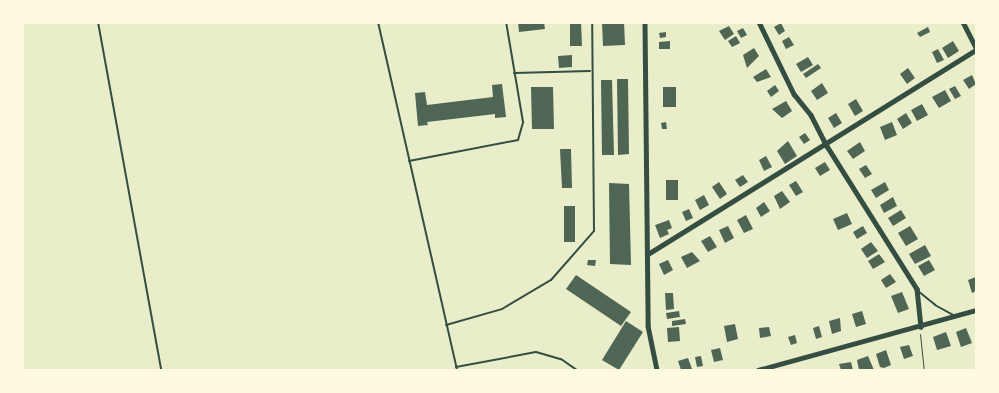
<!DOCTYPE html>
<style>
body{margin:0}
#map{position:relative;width:999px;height:393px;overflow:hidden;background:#e9edc9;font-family:Arial,sans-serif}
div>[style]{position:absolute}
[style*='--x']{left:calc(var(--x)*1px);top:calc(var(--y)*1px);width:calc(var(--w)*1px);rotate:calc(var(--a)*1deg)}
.building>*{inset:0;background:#4f6655}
.path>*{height:1px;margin:-0.5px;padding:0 0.5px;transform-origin:0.5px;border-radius:0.5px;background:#344e41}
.service>*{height:2px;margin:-1px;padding:0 1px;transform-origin:1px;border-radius:1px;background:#344e41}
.minor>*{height:4.5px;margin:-2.25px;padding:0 2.25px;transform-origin:2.25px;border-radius:2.25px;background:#344e41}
span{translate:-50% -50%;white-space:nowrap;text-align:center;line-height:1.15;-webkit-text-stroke:4.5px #fefae0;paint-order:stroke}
.frame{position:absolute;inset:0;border:24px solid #fefae0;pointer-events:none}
</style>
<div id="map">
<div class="building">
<i style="clip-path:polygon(518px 22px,544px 22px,545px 29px,519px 32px)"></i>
<i style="clip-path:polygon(570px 22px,581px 22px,582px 46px,570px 46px)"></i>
<i style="clip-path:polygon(602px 22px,624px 22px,625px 45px,603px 46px)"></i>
<i style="clip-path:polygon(781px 23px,785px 31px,779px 35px,774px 27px)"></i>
<i style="clip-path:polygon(729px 26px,734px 34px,725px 40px,719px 31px)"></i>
<i style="clip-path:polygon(928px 27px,930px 32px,920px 37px,917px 33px)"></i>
<i style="clip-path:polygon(743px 28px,747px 35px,741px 38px,737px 31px)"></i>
<i style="clip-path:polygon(666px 32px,666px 37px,660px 38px,659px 33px)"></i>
<i style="clip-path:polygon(736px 36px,740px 43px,732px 47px,728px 41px)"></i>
<i style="clip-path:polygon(789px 37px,794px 45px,786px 49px,782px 41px)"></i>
<i style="clip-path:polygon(670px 41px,670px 49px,659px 49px,659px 42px)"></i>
<i style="clip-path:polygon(953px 41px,959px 51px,948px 58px,942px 48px)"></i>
<i style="clip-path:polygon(754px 48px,759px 56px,747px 68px,743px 55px)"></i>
<i style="clip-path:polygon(938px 49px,944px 60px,937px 63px,932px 52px)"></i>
<i style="clip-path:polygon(572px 55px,572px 67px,559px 68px,558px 56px)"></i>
<i style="clip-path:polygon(808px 57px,813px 65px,801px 72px,796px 64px)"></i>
<i style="clip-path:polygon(818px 64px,821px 68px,806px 78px,803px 74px)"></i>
<i style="clip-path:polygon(908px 68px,915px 78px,907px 84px,900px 74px)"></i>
<i style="clip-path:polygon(766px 69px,771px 77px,757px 82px,753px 77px)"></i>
<i style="clip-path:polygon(972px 75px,976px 84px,969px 89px,963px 80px)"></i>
<i style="clip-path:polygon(617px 79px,628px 79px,629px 154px,618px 155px)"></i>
<i style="clip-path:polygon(601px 80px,612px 80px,614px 155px,602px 155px)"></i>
<i style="clip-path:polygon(822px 83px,828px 93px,817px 100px,811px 91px)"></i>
<i style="clip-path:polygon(502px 84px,506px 117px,495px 118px,495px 114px,427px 122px,428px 125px,418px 126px,415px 93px,425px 92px,427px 105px,493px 97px,492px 85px)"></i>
<i style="clip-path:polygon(775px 85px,779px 91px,771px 97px,767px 91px)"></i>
<i style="clip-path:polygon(955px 86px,961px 96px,955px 99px,949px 89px)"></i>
<i style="clip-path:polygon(531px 87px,553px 87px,554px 129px,532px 129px)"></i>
<i style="clip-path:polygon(663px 87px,676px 87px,676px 107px,663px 107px)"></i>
<i style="clip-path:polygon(945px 90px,951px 101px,939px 108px,932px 97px)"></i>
<i style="clip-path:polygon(856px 99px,863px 111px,855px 116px,848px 104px)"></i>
<i style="clip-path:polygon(786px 101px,792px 111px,782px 118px,772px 109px)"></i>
<i style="clip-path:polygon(922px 104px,928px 115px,917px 121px,911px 110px)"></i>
<i style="clip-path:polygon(836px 113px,842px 123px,834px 128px,828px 118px)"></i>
<i style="clip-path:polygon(906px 113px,912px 123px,903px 129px,897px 119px)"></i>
<i style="clip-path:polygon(666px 122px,667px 129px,662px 129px,661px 123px)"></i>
<i style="clip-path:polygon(892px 122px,897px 135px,885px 140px,880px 127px)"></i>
<i style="clip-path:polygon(805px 133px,810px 140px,804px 144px,799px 137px)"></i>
<i style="clip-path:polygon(788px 141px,797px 156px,785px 164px,777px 151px)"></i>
<i style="clip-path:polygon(860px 142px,865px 151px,853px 159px,847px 151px)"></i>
<i style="clip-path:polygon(560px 149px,571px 149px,572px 188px,562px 188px)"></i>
<i style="clip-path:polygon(766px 156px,772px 167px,764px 171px,759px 160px)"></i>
<i style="clip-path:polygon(825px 162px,830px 170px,820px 176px,815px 168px)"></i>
<i style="clip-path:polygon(866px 165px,872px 174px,865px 178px,859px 169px)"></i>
<i style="clip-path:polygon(743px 175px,748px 182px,740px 187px,735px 180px)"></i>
<i style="clip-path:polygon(666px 180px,678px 180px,678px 200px,666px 200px)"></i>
<i style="clip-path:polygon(796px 181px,803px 192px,796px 196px,789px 185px)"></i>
<i style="clip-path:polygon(719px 182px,727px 194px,720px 199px,712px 187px)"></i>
<i style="clip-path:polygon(885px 182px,889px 190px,876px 198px,871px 190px)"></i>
<i style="clip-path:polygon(609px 183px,629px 184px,631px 265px,610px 264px)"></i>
<i style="clip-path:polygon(782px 191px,790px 202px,780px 209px,774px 196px)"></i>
<i style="clip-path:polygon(704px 195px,709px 205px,700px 210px,695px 200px)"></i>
<i style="clip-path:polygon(893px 197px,897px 206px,884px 213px,880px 205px)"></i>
<i style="clip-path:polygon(764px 202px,770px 211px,761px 217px,756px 208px)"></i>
<i style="clip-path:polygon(564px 206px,575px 206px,575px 242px,564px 242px)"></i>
<i style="clip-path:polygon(689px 209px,693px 218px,686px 221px,682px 212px)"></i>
<i style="clip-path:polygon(901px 210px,906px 218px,893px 226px,888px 218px)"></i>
<i style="clip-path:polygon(847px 213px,852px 224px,838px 230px,833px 219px)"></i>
<i style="clip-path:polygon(746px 215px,753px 229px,744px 233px,737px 220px)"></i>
<i style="clip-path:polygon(669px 220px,672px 228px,667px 230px,669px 234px,660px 238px,655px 225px)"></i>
<i style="clip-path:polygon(728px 226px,734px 238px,725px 243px,719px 230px)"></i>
<i style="clip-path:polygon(863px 226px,867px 233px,857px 239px,853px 232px)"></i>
<i style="clip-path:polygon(910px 226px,918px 239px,906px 246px,898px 233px)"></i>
<i style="clip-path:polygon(710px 236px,717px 247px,708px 252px,701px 241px)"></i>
<i style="clip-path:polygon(871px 242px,878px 251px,867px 258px,861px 249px)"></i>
<i style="clip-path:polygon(925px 245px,931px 256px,915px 264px,909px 254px)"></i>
<i style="clip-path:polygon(692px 252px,700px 261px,687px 268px,681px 257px)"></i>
<i style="clip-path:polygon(879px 254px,885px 262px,873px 269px,868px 261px)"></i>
<i style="clip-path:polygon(588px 260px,596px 260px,595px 266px,587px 265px)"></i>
<i style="clip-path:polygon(668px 260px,673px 270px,664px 275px,659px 264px)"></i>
<i style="clip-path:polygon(929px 260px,935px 270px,924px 276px,918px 266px)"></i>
<i style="clip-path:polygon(890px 274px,896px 282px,886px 288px,881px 280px)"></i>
<i style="clip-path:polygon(576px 275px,631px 312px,621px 326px,566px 289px)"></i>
<i style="clip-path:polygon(976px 277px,976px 291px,972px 293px,968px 280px)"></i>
<i style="clip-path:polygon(902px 292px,909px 309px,898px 313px,891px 296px)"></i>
<i style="clip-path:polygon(665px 293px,673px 293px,674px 309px,666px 310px)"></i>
<i style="clip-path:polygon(679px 311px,680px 317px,667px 319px,666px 313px)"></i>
<i style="clip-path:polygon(862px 311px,866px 324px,856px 327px,852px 314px)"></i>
<i style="clip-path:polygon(840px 318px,841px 331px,832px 334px,829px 321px)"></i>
<i style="clip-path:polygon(685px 319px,686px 324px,672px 326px,672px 321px)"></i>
<i style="clip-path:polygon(626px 321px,643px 332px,619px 370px,602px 360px)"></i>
<i style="clip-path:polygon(735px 324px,738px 339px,727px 342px,724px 326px)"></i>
<i style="clip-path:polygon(819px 326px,822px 337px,816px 339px,813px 328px)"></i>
<i style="clip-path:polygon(679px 327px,680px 341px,668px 342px,667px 328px)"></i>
<i style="clip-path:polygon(769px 327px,771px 336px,760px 338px,759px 328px)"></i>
<i style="clip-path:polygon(966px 328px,972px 343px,961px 347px,956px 332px)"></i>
<i style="clip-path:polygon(946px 332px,951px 346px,937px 350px,933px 337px)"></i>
<i style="clip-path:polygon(795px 335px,797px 343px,791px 345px,788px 337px)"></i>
<i style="clip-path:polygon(909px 345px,913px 356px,904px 359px,900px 347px)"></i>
<i style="clip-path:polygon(720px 348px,723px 360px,714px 362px,711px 350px)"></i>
<i style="clip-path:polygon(886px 350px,891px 365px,884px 368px,880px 367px,876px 354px)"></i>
<i style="clip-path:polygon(701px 356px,703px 366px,697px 367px,695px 357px)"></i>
<i style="clip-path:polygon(868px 356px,874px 370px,859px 370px,857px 360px)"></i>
<i style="clip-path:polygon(688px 358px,692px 369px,681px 370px,678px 361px)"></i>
<i style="clip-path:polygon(851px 362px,853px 370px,841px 370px,839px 364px)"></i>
</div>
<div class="path">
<i style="--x:920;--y:334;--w:36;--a:84"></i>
</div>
<div class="service">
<i style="--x:98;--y:22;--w:354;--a:79.7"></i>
<i style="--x:378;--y:22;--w:357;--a:77.2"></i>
<i style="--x:514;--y:73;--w:76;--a:-1.5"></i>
<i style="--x:409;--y:161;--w:111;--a:-10.9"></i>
<i style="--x:518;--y:140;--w:19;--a:-74"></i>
<i style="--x:523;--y:122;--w:101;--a:-99.6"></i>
<i style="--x:918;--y:291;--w:22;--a:39"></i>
<i style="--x:935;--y:305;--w:21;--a:29"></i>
<i style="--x:446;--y:325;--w:58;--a:-15.9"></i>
<i style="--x:502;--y:309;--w:57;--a:-30.6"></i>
<i style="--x:551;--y:280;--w:65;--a:-48.7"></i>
<i style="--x:594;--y:231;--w:209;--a:-90.5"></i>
<i style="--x:456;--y:367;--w:81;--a:-10.6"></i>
<i style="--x:536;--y:352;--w:26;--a:16"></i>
<i style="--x:561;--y:359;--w:19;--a:35"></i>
</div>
<div class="minor">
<i style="--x:645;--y:22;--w:304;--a:89.4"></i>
<i style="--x:648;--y:326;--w:45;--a:78.4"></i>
<i style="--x:759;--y:22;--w:80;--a:64.1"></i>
<i style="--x:794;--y:94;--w:27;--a:51"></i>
<i style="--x:811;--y:115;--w:35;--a:63"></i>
<i style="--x:827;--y:146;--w:169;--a:57.8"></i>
<i style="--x:917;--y:289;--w:38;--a:84"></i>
<i style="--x:963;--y:22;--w:29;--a:63"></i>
<i style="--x:648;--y:254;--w:386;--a:-31.9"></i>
<i style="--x:758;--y:370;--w:226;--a:-15.4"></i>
</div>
<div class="frame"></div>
</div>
